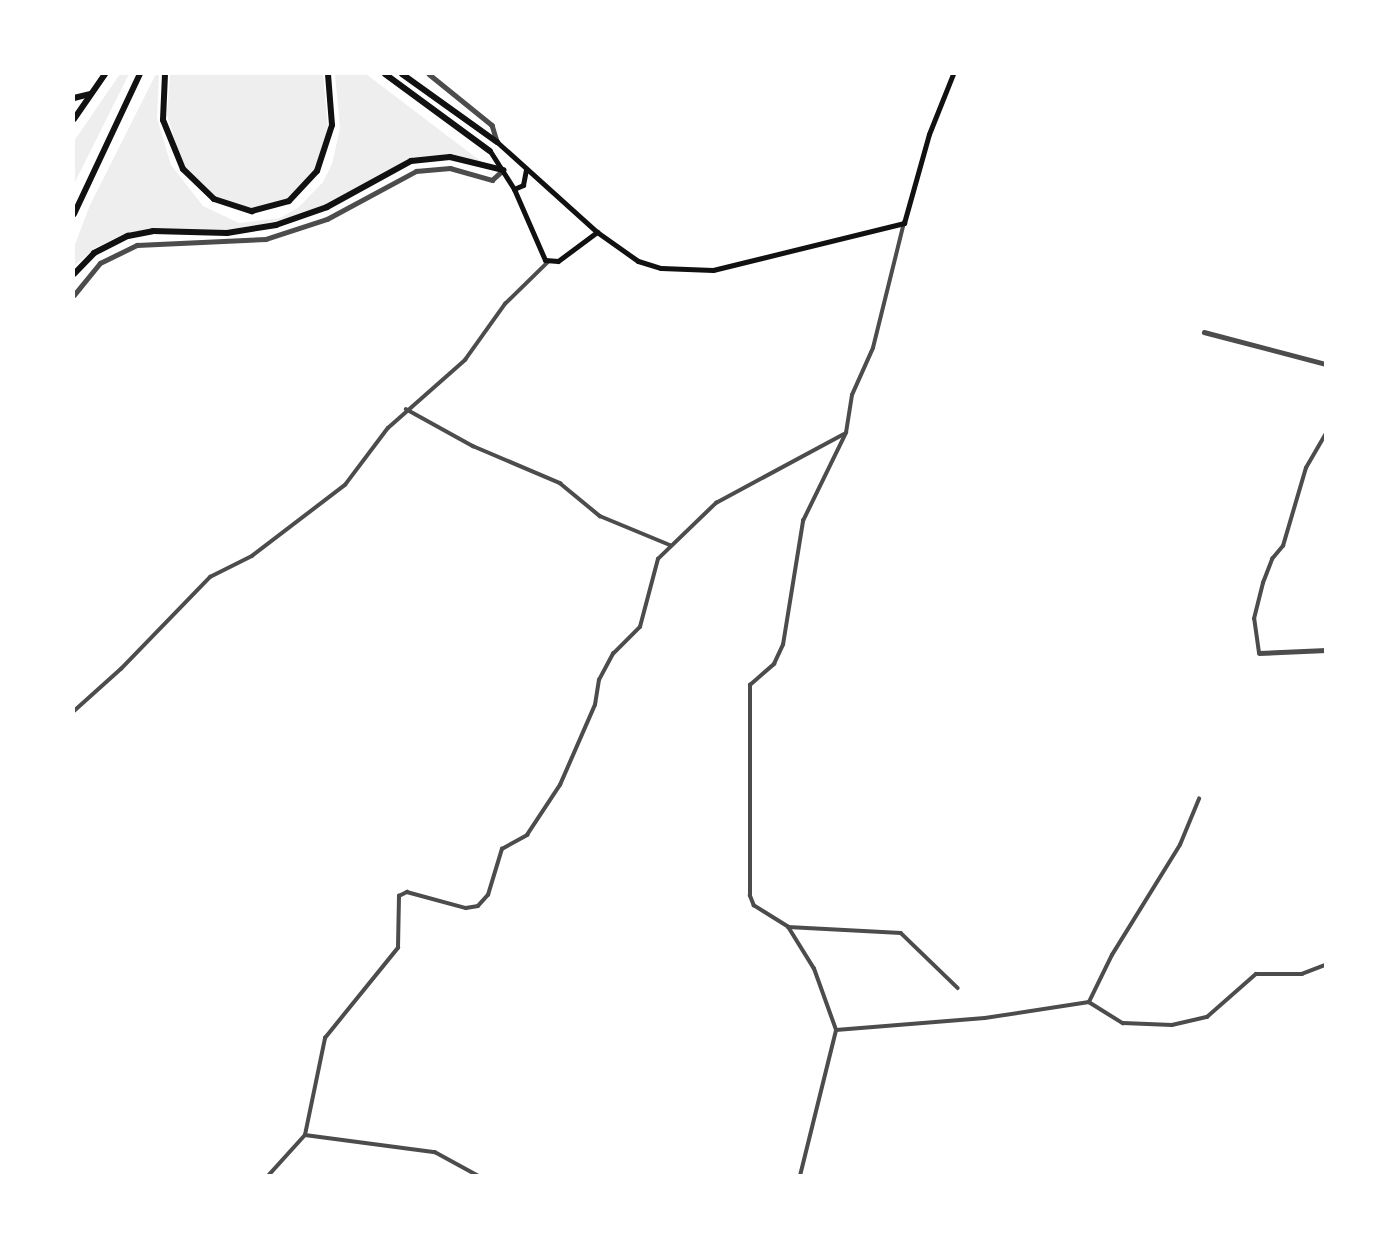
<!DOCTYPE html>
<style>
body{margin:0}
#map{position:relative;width:1399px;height:1249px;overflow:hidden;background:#fff;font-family:"DM Sans",sans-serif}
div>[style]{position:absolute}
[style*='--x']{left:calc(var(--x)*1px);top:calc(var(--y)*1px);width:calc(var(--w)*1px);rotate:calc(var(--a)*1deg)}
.green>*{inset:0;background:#eee}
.minor>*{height:3.5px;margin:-1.75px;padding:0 1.75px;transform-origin:1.75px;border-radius:1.75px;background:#4c4c4c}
.tertiary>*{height:4.5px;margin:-2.25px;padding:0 2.25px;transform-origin:2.25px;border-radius:2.25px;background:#4c4c4c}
.secondary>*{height:5px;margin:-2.5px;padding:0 2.5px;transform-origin:2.5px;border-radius:2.5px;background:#111}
.trunk>*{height:6px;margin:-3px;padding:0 3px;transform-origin:3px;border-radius:3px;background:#111}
span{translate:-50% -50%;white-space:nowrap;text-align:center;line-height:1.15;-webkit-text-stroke:5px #fff;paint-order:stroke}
.frame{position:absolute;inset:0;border:75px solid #fff;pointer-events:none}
</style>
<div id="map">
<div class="green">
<i style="clip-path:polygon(120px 74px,129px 74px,74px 184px,74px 141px)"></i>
<i style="clip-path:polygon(156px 74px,159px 74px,157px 118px,171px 165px,203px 206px,239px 223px,280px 218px,299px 207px,323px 182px,332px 164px,340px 128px,335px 74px,366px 74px,487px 166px,450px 157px,407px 160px,344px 199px,304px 216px,238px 232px,154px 230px,122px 235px,95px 248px,74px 266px,74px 247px,90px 205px)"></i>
<i style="clip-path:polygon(170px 74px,323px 74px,328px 129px,313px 174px,294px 197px,261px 211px,224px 205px,194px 179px,181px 160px,167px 115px)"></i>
</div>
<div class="minor">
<i style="--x:406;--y:409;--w:77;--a:28.9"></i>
<i style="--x:473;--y:446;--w:95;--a:23"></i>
<i style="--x:560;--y:483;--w:52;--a:39.5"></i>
<i style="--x:600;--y:516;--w:76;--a:22.5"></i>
<i style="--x:1259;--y:653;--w:34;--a:-98"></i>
<i style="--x:1254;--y:619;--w:37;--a:-76"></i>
<i style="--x:1263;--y:583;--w:26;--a:-69"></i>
<i style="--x:1272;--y:559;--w:17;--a:-50"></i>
<i style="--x:1283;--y:546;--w:81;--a:-73.6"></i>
<i style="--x:1306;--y:468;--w:39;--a:-60"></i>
<i style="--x:74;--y:711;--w:63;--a:-41.8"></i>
<i style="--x:121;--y:669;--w:128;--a:-45.9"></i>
<i style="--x:210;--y:577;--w:47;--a:-26.6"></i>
<i style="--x:252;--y:556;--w:117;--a:-37.4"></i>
<i style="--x:345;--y:485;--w:71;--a:-53"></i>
<i style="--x:388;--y:428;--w:103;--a:-41.4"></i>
<i style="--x:465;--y:360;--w:69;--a:-54.5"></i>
<i style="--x:505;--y:304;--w:60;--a:-44.3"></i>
<i style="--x:788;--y:927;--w:113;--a:3"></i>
<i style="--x:901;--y:933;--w:79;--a:44"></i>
<i style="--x:1089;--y:1002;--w:52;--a:-63.9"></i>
<i style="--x:1112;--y:955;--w:129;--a:-58.3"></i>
<i style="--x:1180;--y:845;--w:50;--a:-67.6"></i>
<i style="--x:836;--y:1030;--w:149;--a:-4.6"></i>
<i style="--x:985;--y:1018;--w:105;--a:-8.7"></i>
<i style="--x:1089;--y:1002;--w:40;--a:32"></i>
<i style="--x:1123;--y:1023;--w:49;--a:2.3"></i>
<i style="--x:1172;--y:1025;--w:36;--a:-13"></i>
<i style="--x:1207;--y:1017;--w:65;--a:-41.3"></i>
<i style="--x:1256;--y:974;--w:46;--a:0"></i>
<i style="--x:1302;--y:974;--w:26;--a:-21"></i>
<i style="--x:305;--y:1135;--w:99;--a:-78.3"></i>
<i style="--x:325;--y:1038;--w:116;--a:-51"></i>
<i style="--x:398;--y:948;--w:52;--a:-88.9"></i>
<i style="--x:399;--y:896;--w:9;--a:-27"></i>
<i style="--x:407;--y:892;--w:61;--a:15.2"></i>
<i style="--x:466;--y:908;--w:12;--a:-9"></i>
<i style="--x:478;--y:906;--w:15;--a:-48"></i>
<i style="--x:488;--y:895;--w:48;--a:-73.1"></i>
<i style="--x:502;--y:849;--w:29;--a:-29"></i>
<i style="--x:527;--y:835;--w:60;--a:-56.6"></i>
<i style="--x:560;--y:785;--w:87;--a:-66.4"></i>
<i style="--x:595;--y:705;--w:25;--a:-81"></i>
<i style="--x:599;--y:680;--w:30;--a:-62"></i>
<i style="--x:613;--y:654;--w:38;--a:-45"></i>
<i style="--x:640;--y:627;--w:70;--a:-75.2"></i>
<i style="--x:658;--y:559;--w:81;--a:-44"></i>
<i style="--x:716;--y:503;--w:145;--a:-28.3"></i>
<i style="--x:268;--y:1176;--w:55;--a:-47.9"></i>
<i style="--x:305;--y:1135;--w:131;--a:7.5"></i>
<i style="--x:435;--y:1152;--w:50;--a:28.6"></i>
<i style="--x:800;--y:1176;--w:150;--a:-76.1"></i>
<i style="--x:836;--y:1030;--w:65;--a:-109.8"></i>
<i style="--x:814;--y:969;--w:49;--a:-121.8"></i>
<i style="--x:788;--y:927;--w:40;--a:-148"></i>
<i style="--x:754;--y:906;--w:11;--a:-112"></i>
<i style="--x:750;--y:896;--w:211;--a:-90"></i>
<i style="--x:750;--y:685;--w:32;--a:-41"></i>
<i style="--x:774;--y:664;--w:21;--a:-65"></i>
<i style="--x:783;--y:645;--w:126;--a:-80.8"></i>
<i style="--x:803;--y:521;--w:98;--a:-64"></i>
<i style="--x:846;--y:433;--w:38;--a:-81"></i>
<i style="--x:852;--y:395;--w:51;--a:-65.9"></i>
<i style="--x:873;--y:348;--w:129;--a:-76.1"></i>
</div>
<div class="tertiary">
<i style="--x:429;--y:74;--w:81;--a:39"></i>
<i style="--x:492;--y:125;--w:17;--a:73"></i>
<i style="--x:74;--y:295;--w:41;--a:-50.9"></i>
<i style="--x:100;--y:263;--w:41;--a:-25.9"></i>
<i style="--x:137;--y:245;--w:129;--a:-2.7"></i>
<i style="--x:266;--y:239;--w:64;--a:-18.2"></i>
<i style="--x:327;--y:219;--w:101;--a:-28.3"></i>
<i style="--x:416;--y:171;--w:34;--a:-5"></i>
<i style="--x:450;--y:168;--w:44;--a:15.9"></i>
<i style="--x:492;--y:180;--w:15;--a:-42"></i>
<i style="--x:1204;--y:332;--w:126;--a:14.7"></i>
<i style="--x:1259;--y:653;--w:67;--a:-2.6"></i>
</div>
<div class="secondary">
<i style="--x:497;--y:142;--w:135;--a:42"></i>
<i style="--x:597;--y:232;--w:50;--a:35.3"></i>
<i style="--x:638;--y:261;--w:24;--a:17"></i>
<i style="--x:661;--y:268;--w:52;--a:2.2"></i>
<i style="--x:713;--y:270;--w:197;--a:-13.8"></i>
<i style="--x:904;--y:223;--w:92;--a:-74.3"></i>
<i style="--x:929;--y:134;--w:65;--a:-68.2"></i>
<i style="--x:490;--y:151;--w:45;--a:57.7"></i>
<i style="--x:514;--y:189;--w:77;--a:66.4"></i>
<i style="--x:545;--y:260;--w:13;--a:4"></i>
<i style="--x:558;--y:261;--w:49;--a:-36.6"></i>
<i style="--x:514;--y:189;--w:10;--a:-24"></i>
<i style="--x:523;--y:185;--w:16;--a:-79"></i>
</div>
<div class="trunk">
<i style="--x:165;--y:74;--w:46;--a:92.5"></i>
<i style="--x:163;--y:120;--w:53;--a:67.8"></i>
<i style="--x:183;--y:169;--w:43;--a:44.1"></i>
<i style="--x:214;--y:199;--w:40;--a:18"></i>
<i style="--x:252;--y:211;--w:38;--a:-15"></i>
<i style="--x:289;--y:201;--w:41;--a:-47"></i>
<i style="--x:317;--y:171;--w:48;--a:-71.9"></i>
<i style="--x:332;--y:125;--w:51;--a:-94.5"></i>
<i style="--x:385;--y:74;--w:130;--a:36.3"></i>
<i style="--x:402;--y:74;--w:117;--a:35.6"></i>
<i style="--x:74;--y:98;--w:16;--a:-14"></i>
<i style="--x:74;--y:119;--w:55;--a:-55.4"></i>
<i style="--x:74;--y:214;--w:155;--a:-64.8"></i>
<i style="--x:74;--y:274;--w:29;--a:-46"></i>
<i style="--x:94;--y:253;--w:38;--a:-27"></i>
<i style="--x:128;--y:236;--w:25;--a:-11"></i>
<i style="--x:153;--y:231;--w:74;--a:1.5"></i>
<i style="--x:227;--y:233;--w:50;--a:-9.3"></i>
<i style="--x:276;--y:225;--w:54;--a:-19.4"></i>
<i style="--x:327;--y:207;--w:96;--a:-28.7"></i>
<i style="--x:411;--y:161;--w:39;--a:-6"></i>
<i style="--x:450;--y:157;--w:55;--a:13.8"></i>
</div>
<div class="frame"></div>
</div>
